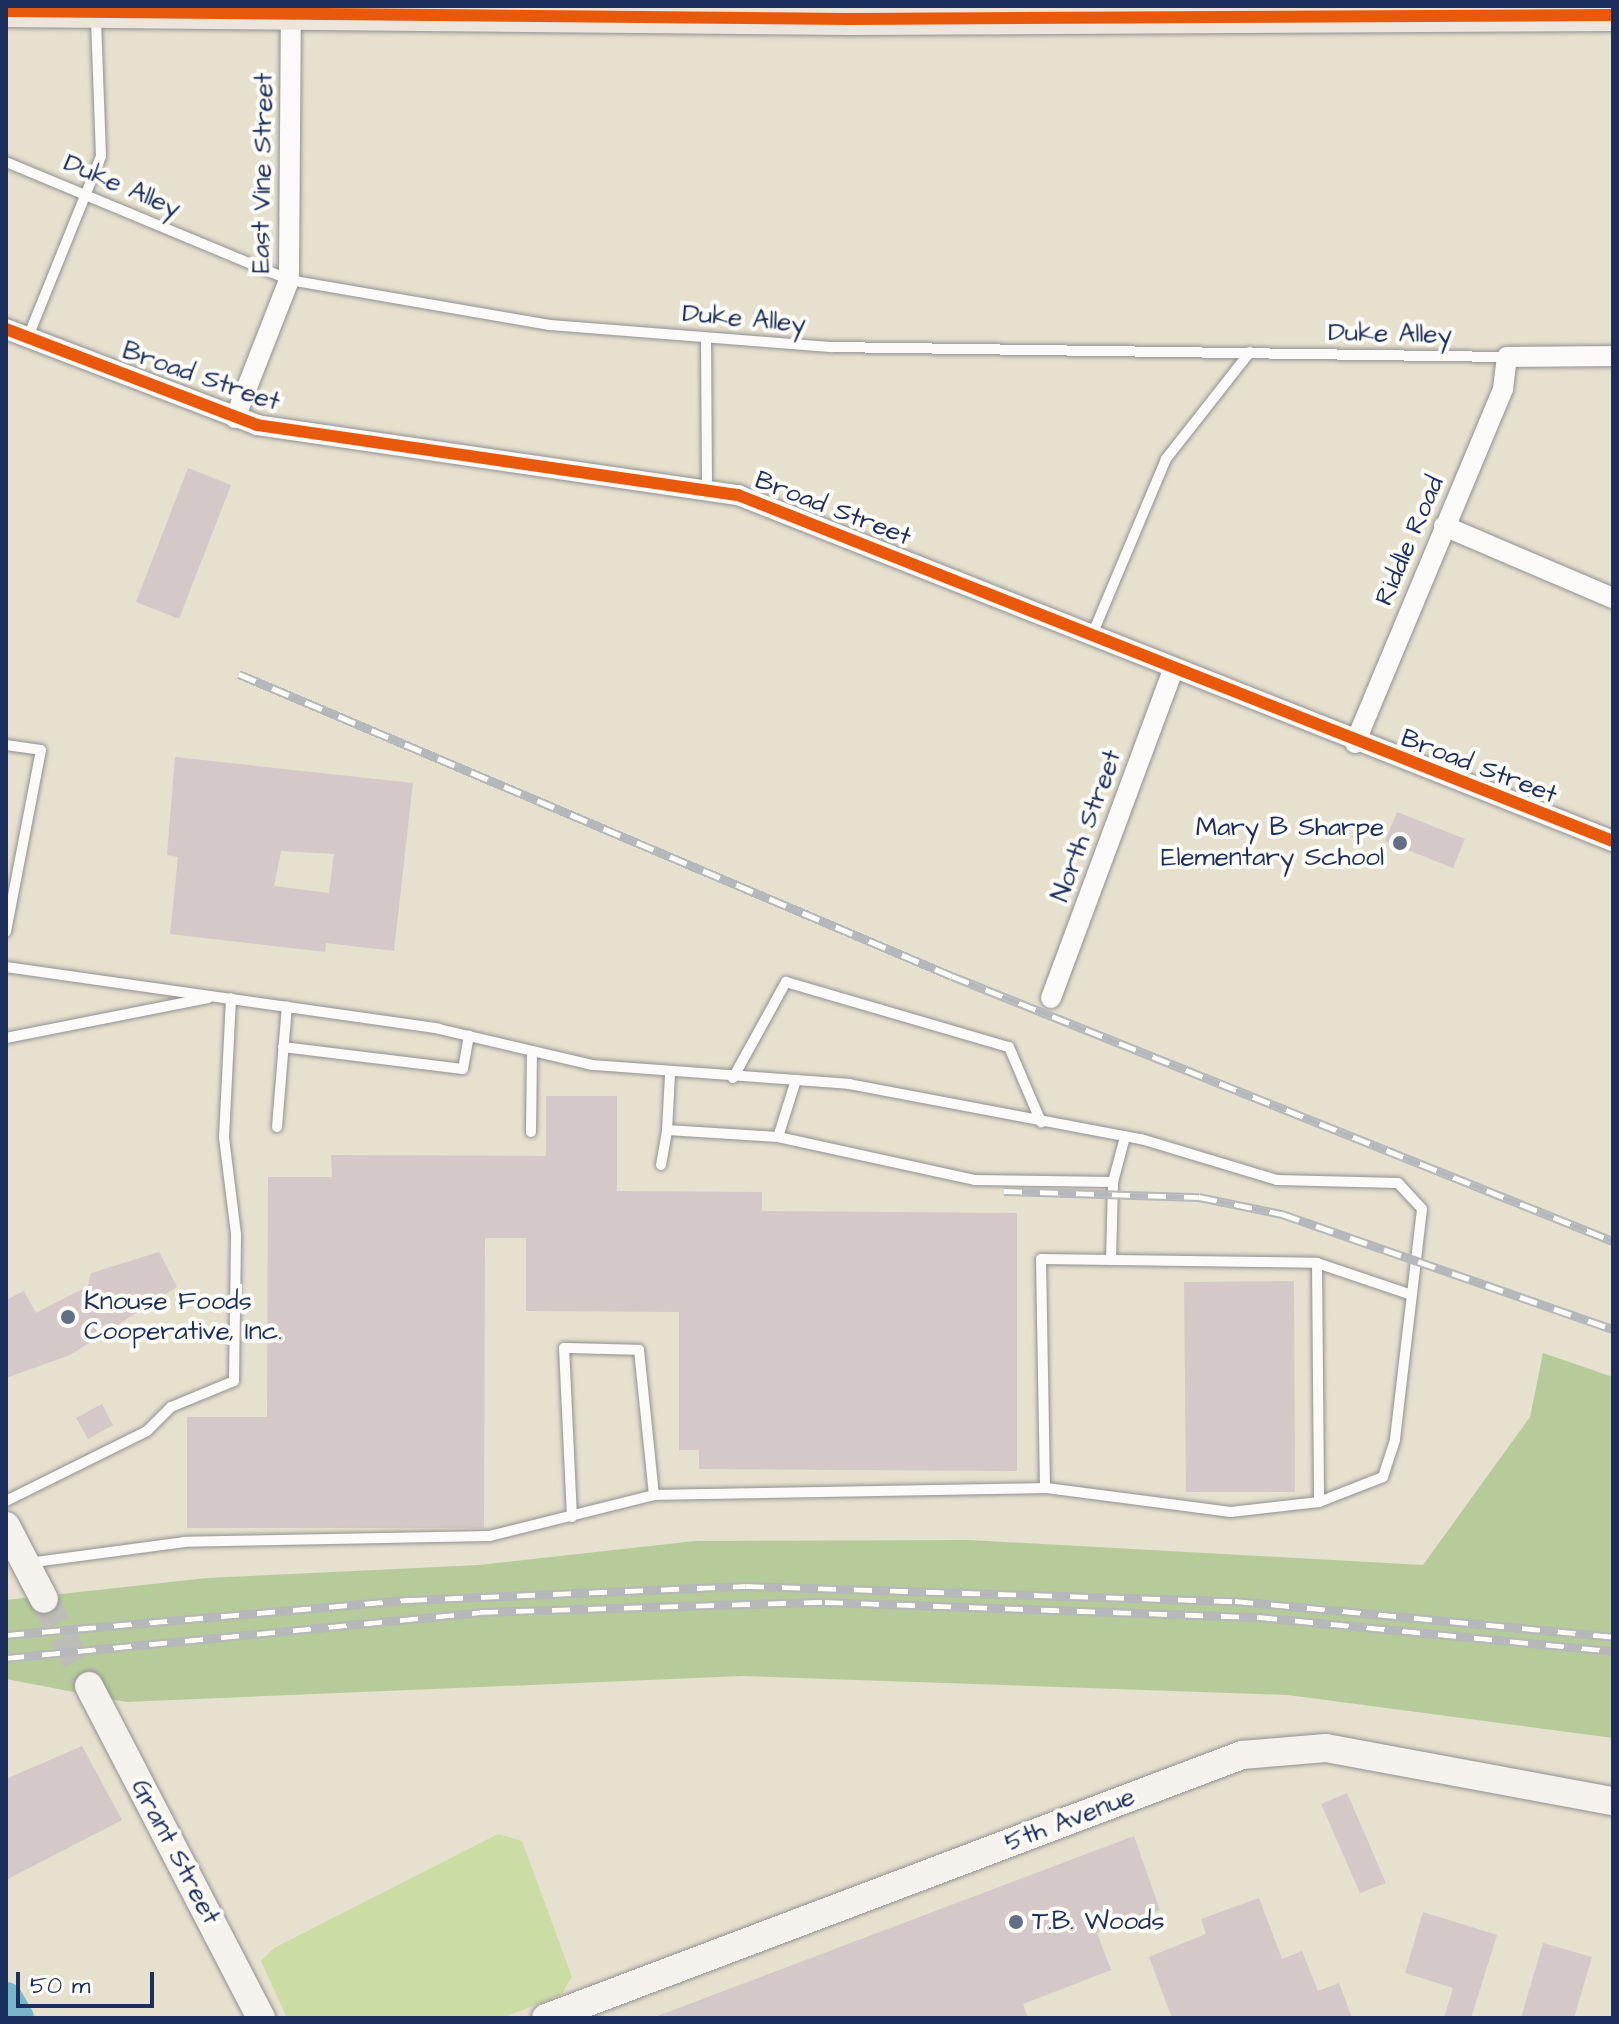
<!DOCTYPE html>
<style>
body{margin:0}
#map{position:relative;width:1619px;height:2024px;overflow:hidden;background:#e6e0cf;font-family:"Architects Daughter",sans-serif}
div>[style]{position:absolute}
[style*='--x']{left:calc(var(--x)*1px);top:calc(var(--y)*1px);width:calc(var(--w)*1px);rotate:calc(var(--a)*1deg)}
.green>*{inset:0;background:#cbdca4}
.forest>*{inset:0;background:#b7cb9a}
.river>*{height:34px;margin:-17px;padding:0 17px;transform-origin:17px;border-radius:17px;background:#77b7c9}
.building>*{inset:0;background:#d5c8c8}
.secondary-tunnel>*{height:28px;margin-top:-14px;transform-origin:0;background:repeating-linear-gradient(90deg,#bdbdb8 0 28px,transparent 0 42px)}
.roads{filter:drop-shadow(0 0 2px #919190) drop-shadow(0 0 2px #919190)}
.lane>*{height:10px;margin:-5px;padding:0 5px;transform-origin:5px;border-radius:5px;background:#fbfaf8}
.street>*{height:20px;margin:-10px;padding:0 10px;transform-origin:10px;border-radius:10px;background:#fbfaf8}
.secondary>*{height:28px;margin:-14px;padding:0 14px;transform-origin:14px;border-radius:14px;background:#f5f2ed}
.primary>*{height:32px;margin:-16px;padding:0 16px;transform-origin:16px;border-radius:16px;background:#ede5dc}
.rail>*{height:9px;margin-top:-4.5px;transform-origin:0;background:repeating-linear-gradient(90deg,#fdfcf7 0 18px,#b6b7ba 0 36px);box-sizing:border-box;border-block:2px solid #b6b7ba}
.cycleway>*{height:12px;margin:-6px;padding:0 6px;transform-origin:6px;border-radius:6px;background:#e8590c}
.dots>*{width:22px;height:22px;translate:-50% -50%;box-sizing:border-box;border:4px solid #fdfcf7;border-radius:50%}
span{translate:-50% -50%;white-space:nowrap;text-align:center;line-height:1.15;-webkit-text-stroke:8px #fdfcf7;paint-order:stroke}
.street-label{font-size:26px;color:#1b2f5e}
.poi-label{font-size:26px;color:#1b2f5e}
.right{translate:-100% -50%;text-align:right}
.left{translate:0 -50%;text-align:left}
.frame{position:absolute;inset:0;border:8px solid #1b2f5e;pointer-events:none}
.scale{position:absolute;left:16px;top:1972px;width:138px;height:36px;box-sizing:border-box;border:4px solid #1b2f5e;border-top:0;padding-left:10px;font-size:24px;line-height:28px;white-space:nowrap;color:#1b2f5e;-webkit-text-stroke:6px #fdfcf7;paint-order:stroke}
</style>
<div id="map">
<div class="green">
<i style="clip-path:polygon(498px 1834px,522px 1841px,572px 1977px,561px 1995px,502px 2018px,287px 2018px,261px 1961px,274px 1948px)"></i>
</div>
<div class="forest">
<i style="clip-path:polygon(1543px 1353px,1613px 1377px,1613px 1738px,1288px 1695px,742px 1676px,126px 1702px,6px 1679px,6px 1600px,207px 1578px,479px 1565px,695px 1541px,969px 1540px,1423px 1565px,1530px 1417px)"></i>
</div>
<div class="river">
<i style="--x:6;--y:1999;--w:22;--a:60"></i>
</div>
<div class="building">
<i style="clip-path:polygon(188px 468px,231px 485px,179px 619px,136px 602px)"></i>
<i style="clip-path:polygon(evenodd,175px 757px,413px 783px,394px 951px,326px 943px,325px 952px,170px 934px,178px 857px,167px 855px,175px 757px,281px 851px,334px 854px,329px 893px,274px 886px,281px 851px)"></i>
<i style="clip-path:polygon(1397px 812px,1465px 839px,1453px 868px,1385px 841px)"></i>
<i style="clip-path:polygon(546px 1096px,617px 1096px,617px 1191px,762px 1192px,762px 1211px,1017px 1213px,1017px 1471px,699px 1469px,699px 1450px,679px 1450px,679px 1312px,526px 1311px,526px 1238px,485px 1238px,484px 1528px,187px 1528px,187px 1417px,267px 1417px,268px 1177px,332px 1177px,331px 1155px,546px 1156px)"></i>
<i style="clip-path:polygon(159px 1252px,177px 1287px,70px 1355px,6px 1378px,6px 1300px,24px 1291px,36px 1313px,88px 1286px,91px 1273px)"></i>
<i style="clip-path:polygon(1294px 1281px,1295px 1492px,1186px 1492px,1184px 1282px)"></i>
<i style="clip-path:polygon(102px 1404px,113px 1425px,88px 1439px,76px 1418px)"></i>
<i style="clip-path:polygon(82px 1746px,122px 1820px,6px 1880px,6px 1779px)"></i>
<i style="clip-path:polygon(1347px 1793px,1386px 1883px,1360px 1893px,1321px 1804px)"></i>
<i style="clip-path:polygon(1134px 1836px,1160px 1910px,1097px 1933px,1111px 1970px,1023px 2004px,1028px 2018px,652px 2018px)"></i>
<i style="clip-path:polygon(1259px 1898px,1282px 1959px,1302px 1951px,1318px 1991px,1339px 1983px,1352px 2018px,1172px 2018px,1149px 1957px,1206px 1934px,1201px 1919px)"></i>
<i style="clip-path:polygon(1423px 1912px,1497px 1935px,1471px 2018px,1444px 2018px,1453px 1988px,1405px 1973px)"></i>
<i style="clip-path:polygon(1543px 1943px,1592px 1957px,1574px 2018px,1521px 2018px)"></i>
</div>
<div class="secondary-tunnel">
<i style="--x:44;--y:1599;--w:98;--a:62.7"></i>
</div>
<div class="roads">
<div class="lane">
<i style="--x:6;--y:162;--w:307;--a:22.6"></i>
<i style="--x:289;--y:280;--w:264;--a:9.8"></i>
<i style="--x:549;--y:325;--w:283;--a:4.5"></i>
<i style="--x:831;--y:347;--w:676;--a:0.85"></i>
<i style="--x:28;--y:337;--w:195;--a:-68"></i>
<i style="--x:101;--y:156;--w:139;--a:-92.1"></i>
<i style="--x:706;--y:338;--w:153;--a:89.6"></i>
<i style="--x:1092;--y:635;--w:191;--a:-67.2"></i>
<i style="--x:1166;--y:459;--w:136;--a:-51.9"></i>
<i style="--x:6;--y:745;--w:35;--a:8"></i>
<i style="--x:41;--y:750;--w:185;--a:100.9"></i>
<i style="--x:6;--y:967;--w:437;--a:8.1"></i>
<i style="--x:439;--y:1029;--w:158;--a:13.2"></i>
<i style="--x:593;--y:1065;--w:257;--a:4.2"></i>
<i style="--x:849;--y:1084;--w:297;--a:10.7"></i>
<i style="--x:1141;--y:1139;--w:142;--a:16.8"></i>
<i style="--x:1277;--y:1180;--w:121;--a:1.4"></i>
<i style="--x:1398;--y:1183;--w:35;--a:47"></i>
<i style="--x:1422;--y:1209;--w:233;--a:96.7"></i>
<i style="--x:1395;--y:1440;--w:39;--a:108"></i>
<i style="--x:1383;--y:1477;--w:69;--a:158.7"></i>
<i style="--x:1319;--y:1502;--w:89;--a:173.5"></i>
<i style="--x:1231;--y:1512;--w:188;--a:-172.6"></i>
<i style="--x:1045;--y:1488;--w:391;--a:179"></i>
<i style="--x:654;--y:1495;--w:169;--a:166"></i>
<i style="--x:490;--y:1536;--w:305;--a:178.9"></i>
<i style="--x:185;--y:1542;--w:158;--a:172.4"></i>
<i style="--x:6;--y:1038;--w:206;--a:-11.2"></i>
<i style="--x:283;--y:1047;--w:181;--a:7"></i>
<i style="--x:463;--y:1069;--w:34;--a:-80"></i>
<i style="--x:670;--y:1075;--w:55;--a:93.1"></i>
<i style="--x:667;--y:1130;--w:111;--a:3.6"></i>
<i style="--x:778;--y:1137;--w:60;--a:-72.5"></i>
<i style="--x:733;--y:1078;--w:110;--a:-61.1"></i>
<i style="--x:786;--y:982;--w:232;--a:16.3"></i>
<i style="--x:1009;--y:1047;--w:82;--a:66.9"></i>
<i style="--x:277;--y:1127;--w:121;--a:-85.3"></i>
<i style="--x:531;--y:1132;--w:81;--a:-89.3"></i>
<i style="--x:778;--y:1137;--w:202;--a:12.3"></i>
<i style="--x:975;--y:1180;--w:138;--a:0.8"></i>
<i style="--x:1113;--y:1182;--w:47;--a:-75.1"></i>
<i style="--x:661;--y:1165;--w:36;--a:-80"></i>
<i style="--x:1111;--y:1260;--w:78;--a:-88.5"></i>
<i style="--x:1317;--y:1263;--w:239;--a:89.5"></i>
<i style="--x:1045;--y:1488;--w:229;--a:-91"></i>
<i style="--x:1041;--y:1259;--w:276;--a:0.8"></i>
<i style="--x:1317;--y:1263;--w:97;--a:18.6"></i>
<i style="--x:6;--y:1501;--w:157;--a:-26.4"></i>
<i style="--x:147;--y:1431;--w:34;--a:-45"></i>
<i style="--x:171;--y:1407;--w:68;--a:-22.4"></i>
<i style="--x:234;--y:1381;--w:147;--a:-89.2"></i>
<i style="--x:236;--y:1234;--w:98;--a:-97.1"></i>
<i style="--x:224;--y:1137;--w:139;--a:-87.1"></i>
<i style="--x:572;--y:1517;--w:169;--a:-92.7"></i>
<i style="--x:564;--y:1348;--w:75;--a:1.5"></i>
<i style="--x:639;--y:1350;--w:146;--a:84.1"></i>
</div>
<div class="street">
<i style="--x:6;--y:329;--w:269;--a:20.9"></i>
<i style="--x:257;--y:425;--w:486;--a:8.3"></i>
<i style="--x:738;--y:495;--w:941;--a:21.58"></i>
<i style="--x:235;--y:418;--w:148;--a:-68.6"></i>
<i style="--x:289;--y:280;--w:265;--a:-89.6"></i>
<i style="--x:1444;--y:526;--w:184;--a:23.1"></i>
<i style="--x:1355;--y:743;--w:384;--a:-67.3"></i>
<i style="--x:1503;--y:389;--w:32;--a:-83"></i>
<i style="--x:1507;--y:357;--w:106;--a:-0.5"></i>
<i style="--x:1051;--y:998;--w:348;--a:-69.6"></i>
</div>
<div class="secondary">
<i style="--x:6;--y:1526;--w:82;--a:62.5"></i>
<i style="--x:89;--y:1686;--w:374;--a:62.6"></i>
<i style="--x:546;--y:2018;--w:744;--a:-20.7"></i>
<i style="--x:1242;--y:1755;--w:84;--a:-4.8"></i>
<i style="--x:1326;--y:1748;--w:292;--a:10.5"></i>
</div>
<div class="primary">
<i style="--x:6;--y:11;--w:844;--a:0.54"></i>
<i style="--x:850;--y:19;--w:763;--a:-0.3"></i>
</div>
</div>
<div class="rail">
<i style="--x:239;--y:674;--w:774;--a:22.96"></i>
<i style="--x:952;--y:976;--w:712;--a:21.85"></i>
<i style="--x:1004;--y:1191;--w:195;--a:1.8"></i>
<i style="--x:1199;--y:1197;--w:85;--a:11.6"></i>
<i style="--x:1282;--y:1214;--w:350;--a:19.2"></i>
<i style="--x:6;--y:1635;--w:405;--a:-5"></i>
<i style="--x:409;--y:1600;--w:337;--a:-2.4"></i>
<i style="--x:746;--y:1586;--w:489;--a:1.8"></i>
<i style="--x:1235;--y:1601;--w:380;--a:5.4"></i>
<i style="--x:6;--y:1658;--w:476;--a:-5.5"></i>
<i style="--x:480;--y:1612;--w:345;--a:-1.7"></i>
<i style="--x:825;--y:1602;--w:434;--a:2"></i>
<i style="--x:1259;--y:1617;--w:356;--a:5.5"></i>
</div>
<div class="cycleway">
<i style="--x:6;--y:11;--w:844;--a:0.54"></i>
<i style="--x:850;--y:19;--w:763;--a:-0.3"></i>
<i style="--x:6;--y:329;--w:269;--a:20.9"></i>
<i style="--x:257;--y:425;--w:486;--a:8.3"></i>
<i style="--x:738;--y:495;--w:941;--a:21.58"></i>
</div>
<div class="dots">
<i style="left:1400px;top:843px;background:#626d86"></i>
<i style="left:68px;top:1317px;background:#626d86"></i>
<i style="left:1016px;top:1922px;background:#626d86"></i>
</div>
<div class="street-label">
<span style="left:263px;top:173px;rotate:-89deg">East Vine Street</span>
<span style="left:122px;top:186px;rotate:23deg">Duke Alley</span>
<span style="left:744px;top:319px;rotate:5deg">Duke Alley</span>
<span style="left:1390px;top:334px;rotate:1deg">Duke Alley</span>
<span style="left:201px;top:377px;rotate:19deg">Broad Street</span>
<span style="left:833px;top:509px;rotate:21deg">Broad Street</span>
<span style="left:1410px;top:541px;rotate:-67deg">Riddle Road</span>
<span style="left:1479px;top:767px;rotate:21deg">Broad Street</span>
<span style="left:1087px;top:826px;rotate:-70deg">North Street</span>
<span style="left:1070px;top:1820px;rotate:-21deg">5th Avenue</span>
<span style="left:175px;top:1852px;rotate:62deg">Grant Street</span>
</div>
<div class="poi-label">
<span class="right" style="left:1384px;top:843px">Mary B Sharpe<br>Elementary School</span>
<span class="left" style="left:84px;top:1317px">Knouse Foods<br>Cooperative, Inc.</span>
<span class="left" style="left:1032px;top:1922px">T.B. Woods</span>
</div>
<div class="frame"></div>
<div class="scale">50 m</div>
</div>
